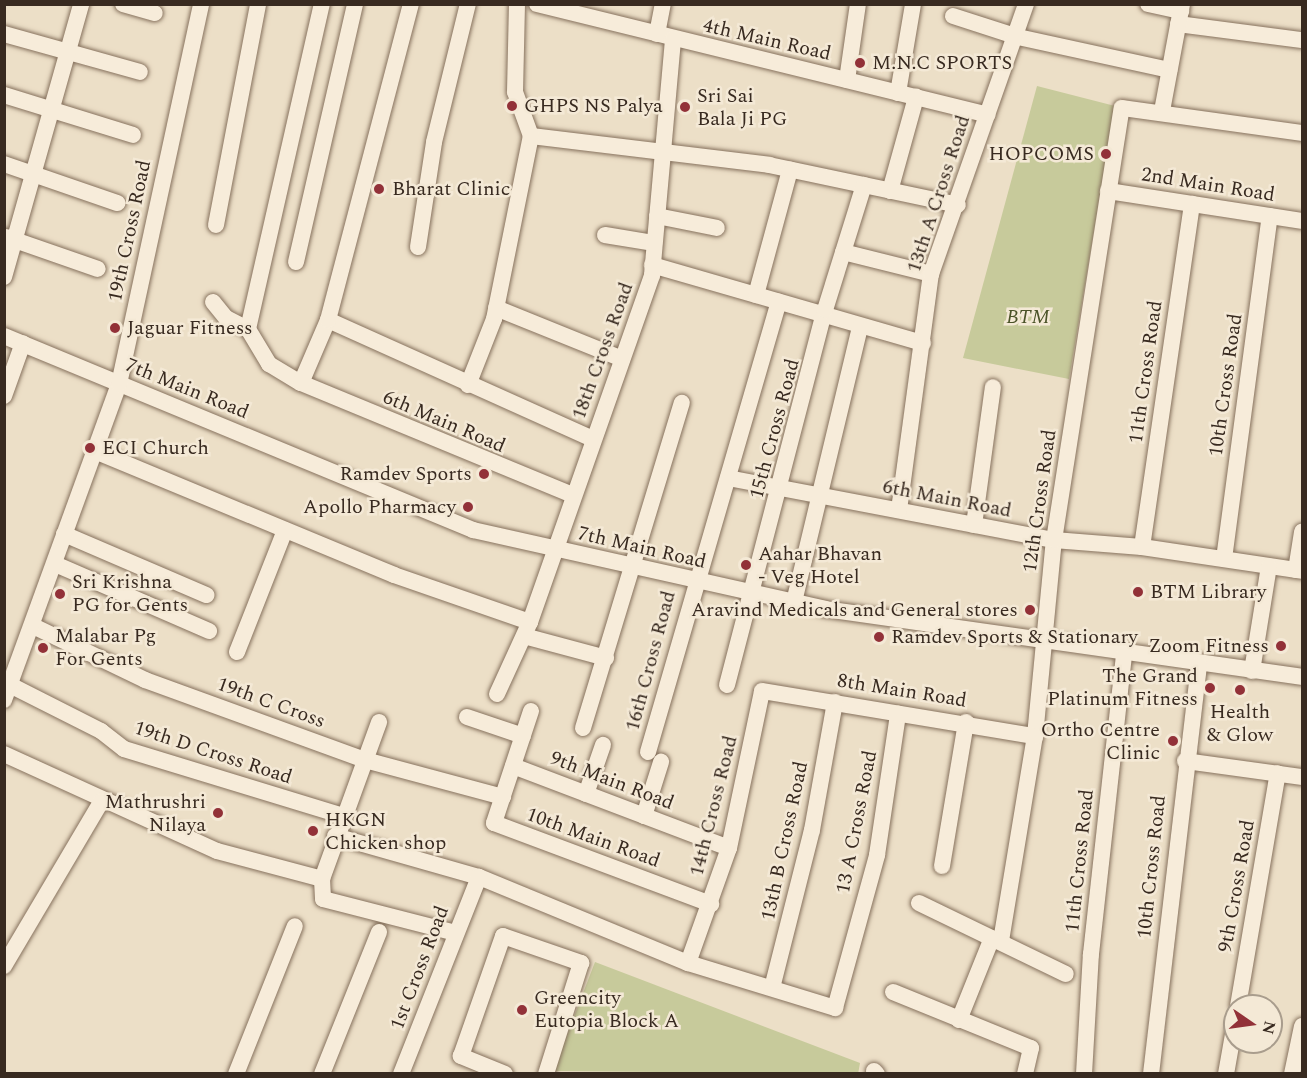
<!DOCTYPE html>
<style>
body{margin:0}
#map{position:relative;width:1307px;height:1078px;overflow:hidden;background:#ecdfc7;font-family:Spectral,serif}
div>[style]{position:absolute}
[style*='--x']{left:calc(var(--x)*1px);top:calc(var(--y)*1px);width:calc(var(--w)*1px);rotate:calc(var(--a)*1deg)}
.green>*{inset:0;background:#c7ca9b}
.roads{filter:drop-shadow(0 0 2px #86715d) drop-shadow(0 0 2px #86715d)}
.minor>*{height:16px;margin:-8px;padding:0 8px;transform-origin:8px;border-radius:8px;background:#f7ecda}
.dots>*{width:16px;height:16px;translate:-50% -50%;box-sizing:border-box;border:3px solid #f4e9d6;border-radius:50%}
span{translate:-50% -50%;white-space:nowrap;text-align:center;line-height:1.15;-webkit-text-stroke:5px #f4e9d6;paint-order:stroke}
.street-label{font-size:20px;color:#382a20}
.poi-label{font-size:20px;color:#382a20}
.left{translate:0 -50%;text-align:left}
.right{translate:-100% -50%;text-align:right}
.park-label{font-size:20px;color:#4b5328;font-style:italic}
.frame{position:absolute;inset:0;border:6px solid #382a20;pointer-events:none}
.north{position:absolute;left:1223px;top:994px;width:60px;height:60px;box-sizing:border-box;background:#f4e9d6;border:2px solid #a99d8d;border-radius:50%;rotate:103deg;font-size:16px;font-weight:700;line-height:24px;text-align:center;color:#382a20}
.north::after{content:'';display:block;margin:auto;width:21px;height:27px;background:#923138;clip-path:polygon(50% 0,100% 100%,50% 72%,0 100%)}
</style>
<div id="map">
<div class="green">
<i style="clip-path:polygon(1037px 86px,1115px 106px,1069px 379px,963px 358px)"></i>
<i style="clip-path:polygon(595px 962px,860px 1063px,858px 1074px,553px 1071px)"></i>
</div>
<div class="roads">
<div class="minor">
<i style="--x:123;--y:4;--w:33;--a:16"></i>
<i style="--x:537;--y:4;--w:464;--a:13.8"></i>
<i style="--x:1148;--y:4;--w:34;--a:12"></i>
<i style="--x:953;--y:16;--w:68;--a:17.9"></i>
<i style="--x:1018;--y:37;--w:155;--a:12.3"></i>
<i style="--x:1178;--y:24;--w:125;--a:7.4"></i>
<i style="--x:4;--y:34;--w:141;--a:15.6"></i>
<i style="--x:657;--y:34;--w:31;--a:-79"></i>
<i style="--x:847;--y:80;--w:77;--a:-81.8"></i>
<i style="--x:898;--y:93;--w:90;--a:-80.4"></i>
<i style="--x:4;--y:95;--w:135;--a:17.2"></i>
<i style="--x:1162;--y:111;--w:109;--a:-79.4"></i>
<i style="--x:531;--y:136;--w:240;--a:6.9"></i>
<i style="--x:769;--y:165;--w:193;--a:11.9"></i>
<i style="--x:4;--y:164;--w:120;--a:19"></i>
<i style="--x:890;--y:191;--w:98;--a:-74.5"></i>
<i style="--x:1108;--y:191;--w:196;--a:8.8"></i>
<i style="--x:657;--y:216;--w:61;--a:11.3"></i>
<i style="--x:216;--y:225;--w:225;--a:-79.2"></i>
<i style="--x:605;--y:235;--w:50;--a:9.3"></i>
<i style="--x:6;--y:237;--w:97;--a:19.2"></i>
<i style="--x:418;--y:247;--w:106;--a:-81.3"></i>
<i style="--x:434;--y:142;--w:142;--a:-76.2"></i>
<i style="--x:843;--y:252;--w:91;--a:14"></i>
<i style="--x:296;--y:262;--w:265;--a:-77.1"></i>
<i style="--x:652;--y:265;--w:282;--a:16.1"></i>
<i style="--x:4;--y:277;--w:284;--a:-74.2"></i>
<i style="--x:756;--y:295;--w:130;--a:-74.8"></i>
<i style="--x:213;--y:302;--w:21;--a:51"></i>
<i style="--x:226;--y:318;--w:25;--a:27"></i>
<i style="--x:248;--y:329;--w:41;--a:59"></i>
<i style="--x:269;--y:364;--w:37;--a:31"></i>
<i style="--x:301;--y:383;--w:294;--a:22.4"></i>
<i style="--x:496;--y:308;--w:136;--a:22"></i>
<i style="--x:328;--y:320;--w:290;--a:24.2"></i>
<i style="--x:248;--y:329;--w:333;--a:-77.2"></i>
<i style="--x:4;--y:336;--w:508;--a:22.47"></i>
<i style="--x:473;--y:530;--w:361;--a:12.6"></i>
<i style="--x:825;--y:609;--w:482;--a:8.1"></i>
<i style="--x:301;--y:383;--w:69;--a:-66.8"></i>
<i style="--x:328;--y:320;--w:327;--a:-75.3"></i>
<i style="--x:468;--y:385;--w:71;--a:-68.5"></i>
<i style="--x:494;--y:319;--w:187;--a:-78.6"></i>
<i style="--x:531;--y:136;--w:47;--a:-110"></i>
<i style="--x:515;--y:92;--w:88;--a:-88.7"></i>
<i style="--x:4;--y:396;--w:56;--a:-70.3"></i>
<i style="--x:95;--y:451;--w:324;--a:22.5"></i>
<i style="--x:394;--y:575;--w:144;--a:19.1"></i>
<i style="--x:728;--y:478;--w:332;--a:10.8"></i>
<i style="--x:1054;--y:540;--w:88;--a:4.5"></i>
<i style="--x:1142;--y:547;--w:162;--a:8.5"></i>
<i style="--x:899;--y:510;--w:238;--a:-82.3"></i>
<i style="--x:931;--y:274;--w:286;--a:-70.6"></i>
<i style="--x:974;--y:525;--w:139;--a:-82.2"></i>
<i style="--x:64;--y:534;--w:155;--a:23.2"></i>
<i style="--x:1142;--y:547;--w:347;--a:-81.7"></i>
<i style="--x:1224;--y:559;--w:346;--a:-82.4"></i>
<i style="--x:55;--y:564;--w:168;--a:23.5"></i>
<i style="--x:1296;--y:570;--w:39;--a:-81"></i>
<i style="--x:794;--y:602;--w:283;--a:-76.5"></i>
<i style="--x:33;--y:626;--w:124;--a:25.7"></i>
<i style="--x:145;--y:680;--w:234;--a:20"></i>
<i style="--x:365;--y:760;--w:143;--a:15"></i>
<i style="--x:524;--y:636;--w:85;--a:15"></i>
<i style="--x:237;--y:652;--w:131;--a:-68.5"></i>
<i style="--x:1252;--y:671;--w:106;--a:-80.8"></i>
<i style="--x:727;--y:685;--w:388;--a:-75.4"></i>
<i style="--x:825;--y:310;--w:131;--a:-72.7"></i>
<i style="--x:12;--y:686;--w:100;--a:26.8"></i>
<i style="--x:101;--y:731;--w:29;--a:38"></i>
<i style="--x:124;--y:749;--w:229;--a:17"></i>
<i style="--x:497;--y:694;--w:79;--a:-65.4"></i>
<i style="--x:530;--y:622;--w:368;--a:-70.6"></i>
<i style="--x:652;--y:275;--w:237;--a:-84.9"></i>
<i style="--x:4;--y:700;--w:336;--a:-70"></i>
<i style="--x:119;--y:384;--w:389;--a:-77.8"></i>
<i style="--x:531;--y:711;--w:118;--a:108.3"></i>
<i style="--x:494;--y:823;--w:232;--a:20.5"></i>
<i style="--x:467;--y:717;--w:59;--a:18.7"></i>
<i style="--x:583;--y:728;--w:340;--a:-73.1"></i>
<i style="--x:648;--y:752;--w:469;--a:-73.8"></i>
<i style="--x:4;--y:754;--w:234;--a:24.5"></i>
<i style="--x:217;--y:851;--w:109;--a:14.9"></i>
<i style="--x:322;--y:879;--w:20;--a:87"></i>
<i style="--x:323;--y:899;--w:136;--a:14.4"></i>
<i style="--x:1185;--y:761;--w:118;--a:7.8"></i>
<i style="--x:513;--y:766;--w:231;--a:20.8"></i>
<i style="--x:586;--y:794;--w:52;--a:-70.9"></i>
<i style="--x:644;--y:816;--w:57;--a:-72.5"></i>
<i style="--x:335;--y:836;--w:150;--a:15.9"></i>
<i style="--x:479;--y:877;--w:226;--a:22.4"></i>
<i style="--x:688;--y:963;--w:154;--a:17"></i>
<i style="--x:835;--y:1008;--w:159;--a:-74.6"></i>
<i style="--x:877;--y:855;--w:143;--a:-81.5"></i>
<i style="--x:942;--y:866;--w:146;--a:-80.5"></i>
<i style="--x:322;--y:879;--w:167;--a:-70"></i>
<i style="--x:919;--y:903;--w:163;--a:25.8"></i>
<i style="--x:1001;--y:941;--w:208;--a:-80.6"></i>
<i style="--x:1035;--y:736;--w:197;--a:-84.5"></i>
<i style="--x:1054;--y:540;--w:437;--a:-81.1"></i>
<i style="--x:1122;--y:108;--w:182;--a:7.9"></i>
<i style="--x:688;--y:963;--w:122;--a:-70.4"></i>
<i style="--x:729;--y:848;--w:160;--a:-78.1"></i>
<i style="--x:762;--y:691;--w:277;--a:9.4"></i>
<i style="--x:4;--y:966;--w:191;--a:-59.4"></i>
<i style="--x:772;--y:988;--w:163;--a:-75.8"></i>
<i style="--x:812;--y:830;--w:130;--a:-79.8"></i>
<i style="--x:893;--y:992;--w:149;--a:22.1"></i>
<i style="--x:1031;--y:1048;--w:27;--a:103"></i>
<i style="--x:1238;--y:1006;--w:236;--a:-80.3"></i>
<i style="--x:959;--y:1020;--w:88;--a:-68.1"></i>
<i style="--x:874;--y:1071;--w:4;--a:45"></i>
<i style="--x:236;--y:1074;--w:159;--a:-68.3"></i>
<i style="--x:322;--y:1074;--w:153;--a:-68.1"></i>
<i style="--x:401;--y:1074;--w:212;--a:-68.4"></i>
<i style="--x:505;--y:1074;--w:48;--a:-157.8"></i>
<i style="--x:461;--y:1056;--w:127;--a:-70.7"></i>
<i style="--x:503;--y:936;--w:83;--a:19.1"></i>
<i style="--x:581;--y:963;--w:116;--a:107.5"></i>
<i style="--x:1084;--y:1074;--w:120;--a:-86.7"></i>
<i style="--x:1091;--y:954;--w:302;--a:-83.7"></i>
<i style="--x:1151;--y:1074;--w:412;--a:-83.3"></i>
<i style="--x:1226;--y:1074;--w:52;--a:-80"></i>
<i style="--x:1292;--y:1074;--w:49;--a:-78.2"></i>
</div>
</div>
<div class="dots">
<i style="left:860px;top:63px;background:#923138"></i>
<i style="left:512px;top:106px;background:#923138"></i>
<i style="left:685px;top:107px;background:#923138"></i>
<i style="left:1106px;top:154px;background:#923138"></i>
<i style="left:379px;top:189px;background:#923138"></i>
<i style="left:115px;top:328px;background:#923138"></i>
<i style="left:90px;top:448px;background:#923138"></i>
<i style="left:484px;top:474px;background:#923138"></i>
<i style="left:468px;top:507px;background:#923138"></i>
<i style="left:746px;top:565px;background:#923138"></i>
<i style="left:1138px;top:592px;background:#923138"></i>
<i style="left:60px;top:594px;background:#923138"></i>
<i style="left:1030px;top:610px;background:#923138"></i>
<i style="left:879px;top:637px;background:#923138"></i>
<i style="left:1281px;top:646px;background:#923138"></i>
<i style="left:43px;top:648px;background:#923138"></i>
<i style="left:1210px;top:688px;background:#923138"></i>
<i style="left:1240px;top:690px;background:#923138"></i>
<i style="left:1173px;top:741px;background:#923138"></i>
<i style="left:218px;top:813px;background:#923138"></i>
<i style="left:313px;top:831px;background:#923138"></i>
<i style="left:522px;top:1010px;background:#923138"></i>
</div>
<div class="street-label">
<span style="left:767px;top:40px;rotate:13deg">4th Main Road</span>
<span style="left:1208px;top:185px;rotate:9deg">2nd Main Road</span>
<span style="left:939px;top:194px;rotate:-72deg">13th A Cross Road</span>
<span style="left:130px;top:231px;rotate:-78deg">19th Cross Road</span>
<span style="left:603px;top:351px;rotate:-70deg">18th Cross Road</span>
<span style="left:1146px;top:372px;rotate:-82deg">11th Cross Road</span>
<span style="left:1226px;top:385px;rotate:-82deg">10th Cross Road</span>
<span style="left:187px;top:389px;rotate:22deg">7th Main Road</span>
<span style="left:444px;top:422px;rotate:23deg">6th Main Road</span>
<span style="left:775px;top:429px;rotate:-75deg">15th Cross Road</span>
<span style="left:947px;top:499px;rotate:11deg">6th Main Road</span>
<span style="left:1040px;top:501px;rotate:-82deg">12th Cross Road</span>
<span style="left:642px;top:548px;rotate:13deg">7th Main Road</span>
<span style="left:651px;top:661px;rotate:-75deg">16th Cross Road</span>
<span style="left:902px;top:691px;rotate:9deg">8th Main Road</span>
<span style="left:271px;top:703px;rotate:20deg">19th C Cross</span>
<span style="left:213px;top:753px;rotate:18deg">19th D Cross Road</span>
<span style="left:612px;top:781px;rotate:21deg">9th Main Road</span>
<span style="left:714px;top:806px;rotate:-76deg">14th Cross Road</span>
<span style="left:857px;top:822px;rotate:-79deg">13 A Cross Road</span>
<span style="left:593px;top:838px;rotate:20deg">10th Main Road</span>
<span style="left:785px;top:841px;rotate:-78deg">13th B Cross Road</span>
<span style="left:1080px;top:861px;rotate:-84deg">11th Cross Road</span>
<span style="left:1152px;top:867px;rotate:-84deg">10th Cross Road</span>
<span style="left:1237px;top:886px;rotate:-80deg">9th Cross Road</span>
<span style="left:420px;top:968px;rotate:-69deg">1st Cross Road</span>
</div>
<div class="poi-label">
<span class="left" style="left:872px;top:63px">M.N.C SPORTS</span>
<span class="left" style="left:697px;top:108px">Sri Sai<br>Bala Ji PG</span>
<span class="left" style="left:524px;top:106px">GHPS NS Palya</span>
<span class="right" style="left:1094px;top:154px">HOPCOMS</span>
<span class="left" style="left:392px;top:189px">Bharat Clinic</span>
<span class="left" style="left:127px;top:328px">Jaguar Fitness</span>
<span class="left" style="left:102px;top:448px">ECI Church</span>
<span class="right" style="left:472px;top:474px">Ramdev Sports</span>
<span class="right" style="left:456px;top:507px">Apollo Pharmacy</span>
<span class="left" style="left:758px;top:566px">Aahar Bhavan<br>- Veg Hotel</span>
<span class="left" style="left:72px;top:594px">Sri Krishna<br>PG for Gents</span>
<span class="left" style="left:1150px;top:592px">BTM Library</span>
<span class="right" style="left:1018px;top:610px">Aravind Medicals and General stores</span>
<span class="left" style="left:55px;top:648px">Malabar Pg<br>For Gents</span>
<span class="left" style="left:891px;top:637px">Ramdev Sports &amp; Stationary</span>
<span class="right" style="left:1269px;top:646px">Zoom Fitness</span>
<span class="right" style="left:1198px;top:688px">The Grand<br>Platinum Fitness</span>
<span style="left:1240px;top:724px">Health<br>&amp; Glow</span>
<span class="right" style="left:1160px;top:742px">Ortho Centre<br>Clinic</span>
<span class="right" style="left:206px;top:814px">Mathrushri<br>Nilaya</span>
<span class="left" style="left:325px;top:832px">HKGN<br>Chicken shop</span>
<span class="left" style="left:534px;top:1010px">Greencity<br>Eutopia Block A</span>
</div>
<div class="park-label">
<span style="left:1028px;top:317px">BTM</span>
</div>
<div class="frame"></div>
<div class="north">N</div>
</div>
